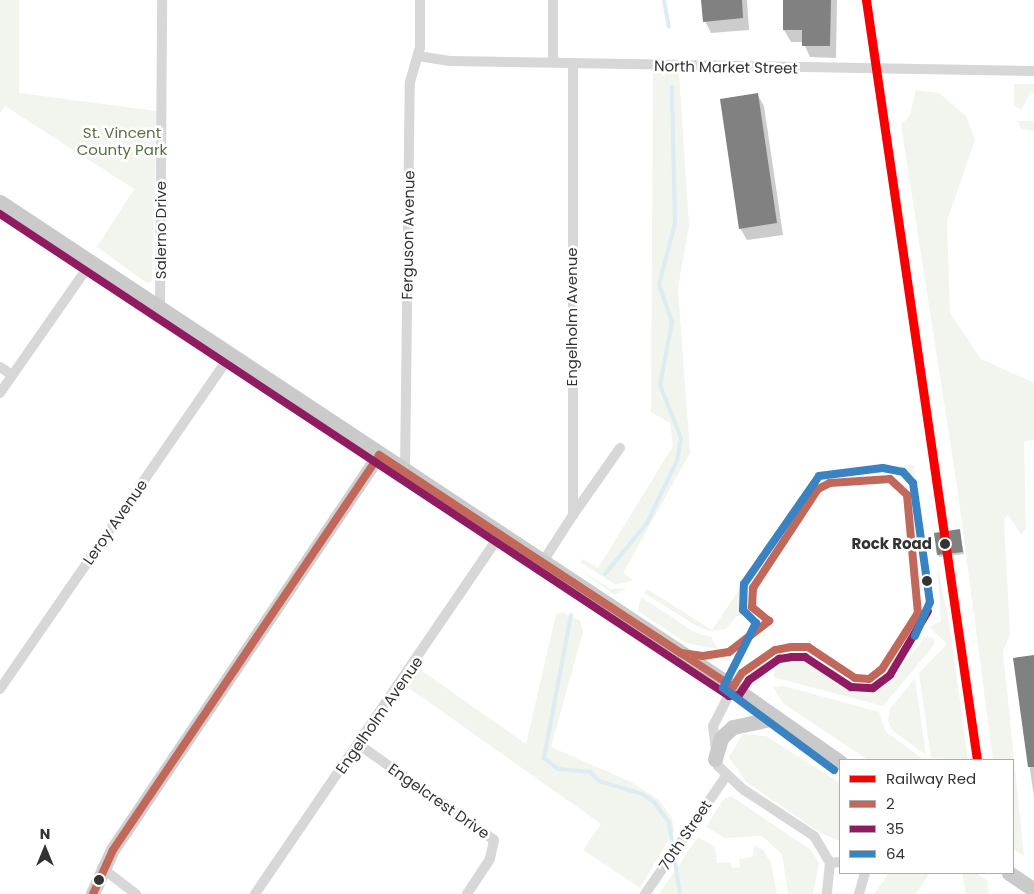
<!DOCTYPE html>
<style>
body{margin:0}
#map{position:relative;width:1034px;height:894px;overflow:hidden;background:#fff;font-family:Poppins,sans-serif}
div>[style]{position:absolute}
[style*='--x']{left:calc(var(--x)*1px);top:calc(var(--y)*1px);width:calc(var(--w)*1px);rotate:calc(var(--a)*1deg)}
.green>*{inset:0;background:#f1f5ed}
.shadow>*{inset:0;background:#0003}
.stream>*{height:4px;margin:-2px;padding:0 2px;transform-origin:2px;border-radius:2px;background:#ddebf3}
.building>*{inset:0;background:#818181}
.street>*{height:10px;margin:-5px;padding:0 5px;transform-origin:5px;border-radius:5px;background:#d7d7d7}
.secondary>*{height:14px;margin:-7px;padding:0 7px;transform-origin:7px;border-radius:7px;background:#d0d0d0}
.primary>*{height:15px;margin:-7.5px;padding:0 7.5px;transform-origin:7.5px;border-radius:7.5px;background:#cacaca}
.bus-1>*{height:8px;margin:-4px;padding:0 4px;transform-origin:4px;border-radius:4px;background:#c2685b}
.bus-2>*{height:8px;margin:-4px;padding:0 4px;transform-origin:4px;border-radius:4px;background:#901b61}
.bus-3>*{height:8px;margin:-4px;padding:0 4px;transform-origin:4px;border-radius:4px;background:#3a83c3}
.rail-1>*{height:9px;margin:-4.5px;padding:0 4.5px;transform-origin:4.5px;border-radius:4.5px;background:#f80000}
.dots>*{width:14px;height:14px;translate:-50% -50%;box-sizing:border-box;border:2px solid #fff;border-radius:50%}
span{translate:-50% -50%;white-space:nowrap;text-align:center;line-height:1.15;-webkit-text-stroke:5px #fff;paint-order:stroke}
.street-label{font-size:15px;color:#333}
.park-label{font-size:15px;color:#56703f}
.stop-label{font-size:15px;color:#333;font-weight:700}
.right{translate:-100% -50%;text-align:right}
.legend{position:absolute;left:839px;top:759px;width:175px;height:115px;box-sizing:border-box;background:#fff;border:1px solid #adadad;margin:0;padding:6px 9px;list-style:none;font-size:15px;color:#333}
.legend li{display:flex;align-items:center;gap:10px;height:25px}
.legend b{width:25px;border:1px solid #adadad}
.north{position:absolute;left:20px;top:824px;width:50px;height:50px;-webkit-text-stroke:4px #fff;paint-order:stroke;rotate:0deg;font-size:14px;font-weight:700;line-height:20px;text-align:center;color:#333}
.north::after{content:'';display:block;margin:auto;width:18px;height:22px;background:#333;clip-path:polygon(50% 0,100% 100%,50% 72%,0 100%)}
</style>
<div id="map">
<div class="green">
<i style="clip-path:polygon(0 0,19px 0,19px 93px,157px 111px,152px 281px,147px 283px,97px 247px,134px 189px,5px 106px,0 113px)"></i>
<i style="clip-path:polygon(653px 73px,679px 73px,689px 225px,678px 288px,690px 453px,623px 573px,633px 580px,616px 585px,580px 562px,583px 559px,598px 568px,673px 446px,670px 423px,651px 412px)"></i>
<i style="clip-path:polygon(1014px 84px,1034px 84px,1034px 93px,1030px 93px,1021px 110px,1014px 105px)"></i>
<i style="clip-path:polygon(916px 90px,939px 93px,966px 116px,975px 140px,947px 221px,950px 313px,981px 359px,1034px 383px,1034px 440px,1024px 441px,1026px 529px,1021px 534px,1008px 515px,1004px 520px,1010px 634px,1003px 652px,1024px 856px,1013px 849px,1013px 760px,993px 760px,957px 486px,901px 125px,910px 115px)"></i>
<i style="clip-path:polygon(1018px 121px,1034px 121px,1034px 131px,1021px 129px)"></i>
<i style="clip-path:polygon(914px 465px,916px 482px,911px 485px,900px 474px,886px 470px,829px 476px,815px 483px,748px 581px,746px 615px,737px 616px,726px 629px,711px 631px,698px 627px,644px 593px,647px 589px,712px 630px,813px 480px,826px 474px)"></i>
<i style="clip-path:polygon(937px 563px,950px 628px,968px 760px,931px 758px,919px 673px,947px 644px,929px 627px,941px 621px)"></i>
<i style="clip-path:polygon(576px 568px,611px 589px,627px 588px,615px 595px)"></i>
<i style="clip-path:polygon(641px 597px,696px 633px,711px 637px,718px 649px,686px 643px,638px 611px)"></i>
<i style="clip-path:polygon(563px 612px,580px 621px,583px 632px,551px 747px,631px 782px,658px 799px,672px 818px,674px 831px,640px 888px,583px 850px,601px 824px,406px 686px,418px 668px,526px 744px,556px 614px)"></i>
<i style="clip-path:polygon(926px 636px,934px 639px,934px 645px,883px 706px,773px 677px,778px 664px,796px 655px,807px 658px,856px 691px,874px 688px,898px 672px)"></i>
<i style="clip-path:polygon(915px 678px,926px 755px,892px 730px,888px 721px,890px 709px)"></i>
<i style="clip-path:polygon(784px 686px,879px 712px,886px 732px,924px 760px,868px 760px,783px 703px,773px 687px)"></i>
<i style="clip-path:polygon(743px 734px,766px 736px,840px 783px,840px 841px,821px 833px,745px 781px,729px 757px)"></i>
<i style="clip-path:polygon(731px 796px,811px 850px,819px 863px,813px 894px,788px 894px,782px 854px,762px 836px,725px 838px,706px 827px,723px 800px)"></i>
<i style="clip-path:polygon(698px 837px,715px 847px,717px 863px,730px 862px,732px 868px,740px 867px,739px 859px,752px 857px,755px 845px,763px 850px,771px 863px,777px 894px,659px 894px)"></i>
<i style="clip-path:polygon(889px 873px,930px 873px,916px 894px,874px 894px)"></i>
<i style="clip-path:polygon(962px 873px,976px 873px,987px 880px,989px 894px,966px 894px)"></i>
</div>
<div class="shadow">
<i style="clip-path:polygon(703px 0,747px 0,749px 30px,711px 33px,705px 21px)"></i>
<i style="clip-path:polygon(784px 0,837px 0,836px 58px,810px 57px,803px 42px,791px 42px,784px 30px)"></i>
<i style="clip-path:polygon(757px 94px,764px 106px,783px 235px,747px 240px,740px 228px)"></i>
<i style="clip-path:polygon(959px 530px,964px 554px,939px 557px,935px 534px)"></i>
<i style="clip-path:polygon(1034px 656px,1034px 797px,1014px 659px)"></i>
</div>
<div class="stream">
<i style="--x:664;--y:0;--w:27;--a:80"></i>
<i style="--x:605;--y:574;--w:66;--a:-50.5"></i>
<i style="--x:647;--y:523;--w:69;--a:-64.2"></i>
<i style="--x:677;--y:461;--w:23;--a:-80"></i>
<i style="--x:681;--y:438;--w:57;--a:-111.6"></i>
<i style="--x:660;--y:385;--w:64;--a:-79.2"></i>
<i style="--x:672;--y:322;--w:39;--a:-109"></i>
<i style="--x:659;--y:285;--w:64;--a:-75.5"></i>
<i style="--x:675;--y:223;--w:136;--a:-91.3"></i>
<i style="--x:571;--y:615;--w:146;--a:100.7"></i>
<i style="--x:544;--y:758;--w:18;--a:38"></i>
<i style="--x:558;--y:769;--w:32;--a:5"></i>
<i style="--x:590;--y:772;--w:13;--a:45"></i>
<i style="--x:599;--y:781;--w:45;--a:16.8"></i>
<i style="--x:642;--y:794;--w:14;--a:34"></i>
<i style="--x:654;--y:802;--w:26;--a:54"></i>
<i style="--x:669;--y:823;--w:72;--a:81.2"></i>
</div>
<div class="building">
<i style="clip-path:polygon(701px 0,742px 0,743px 18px,703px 22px)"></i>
<i style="clip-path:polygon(783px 0,831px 0,830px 46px,802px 46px,802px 30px,783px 30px)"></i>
<i style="clip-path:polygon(758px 93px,777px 223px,739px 229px,720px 99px)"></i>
<i style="clip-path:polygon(960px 529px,963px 552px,937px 555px,934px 533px)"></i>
<i style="clip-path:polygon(1034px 655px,1034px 767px,1028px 767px,1013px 658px)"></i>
</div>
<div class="street">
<i style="--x:418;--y:56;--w:32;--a:9"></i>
<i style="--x:450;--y:61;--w:584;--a:0.98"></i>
<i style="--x:553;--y:62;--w:62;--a:-90"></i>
<i style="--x:160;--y:309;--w:309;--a:-89.6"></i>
<i style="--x:0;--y:367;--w:14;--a:34"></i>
<i style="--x:0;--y:393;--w:157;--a:-55.1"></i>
<i style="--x:405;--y:472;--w:390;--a:-89.3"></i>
<i style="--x:410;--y:82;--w:35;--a:-74"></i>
<i style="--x:420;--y:48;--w:48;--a:-90"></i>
<i style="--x:573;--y:515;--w:82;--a:-55"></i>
<i style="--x:542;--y:563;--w:57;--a:-57.1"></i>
<i style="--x:573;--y:515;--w:452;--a:-90"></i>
<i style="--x:733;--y:687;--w:44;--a:117.1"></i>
<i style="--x:713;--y:726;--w:40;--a:82.9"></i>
<i style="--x:718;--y:766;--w:35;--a:43"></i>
<i style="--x:744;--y:790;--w:84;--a:33.3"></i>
<i style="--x:814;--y:836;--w:31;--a:59"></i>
<i style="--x:830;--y:863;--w:31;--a:96"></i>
<i style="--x:0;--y:689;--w:405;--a:-55.4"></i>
<i style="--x:358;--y:744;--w:166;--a:35.2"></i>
<i style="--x:494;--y:840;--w:19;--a:102"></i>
<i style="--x:490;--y:859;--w:42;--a:123.3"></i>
<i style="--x:830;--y:863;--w:10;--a:-6"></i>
<i style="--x:102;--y:868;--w:43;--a:37.4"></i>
<i style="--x:255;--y:894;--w:435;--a:-55.7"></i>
<i style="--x:645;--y:894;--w:143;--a:-55.5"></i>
<i style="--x:859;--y:894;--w:22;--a:-74"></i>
</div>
<div class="secondary">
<i style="--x:93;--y:894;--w:48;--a:-65.6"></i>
<i style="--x:113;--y:850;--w:476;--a:-56"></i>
</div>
<div class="primary">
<i style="--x:0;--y:202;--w:861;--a:33.49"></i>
<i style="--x:718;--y:677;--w:149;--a:34.9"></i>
<i style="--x:715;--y:759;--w:22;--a:-74"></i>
<i style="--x:721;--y:738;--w:16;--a:-43"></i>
<i style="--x:733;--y:727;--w:43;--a:-12.1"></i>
<i style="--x:1009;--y:873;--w:30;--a:34"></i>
</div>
<div class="bus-1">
<i style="--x:379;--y:455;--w:361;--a:33.3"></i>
<i style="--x:681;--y:653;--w:22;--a:8"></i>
<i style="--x:703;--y:656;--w:26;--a:-9"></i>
<i style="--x:729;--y:652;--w:51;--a:-37.8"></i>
<i style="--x:769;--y:621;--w:22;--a:-141"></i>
<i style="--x:752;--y:607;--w:19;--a:-87"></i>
<i style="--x:753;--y:588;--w:118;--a:-56.7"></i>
<i style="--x:818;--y:489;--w:13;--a:-27"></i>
<i style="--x:830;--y:483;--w:60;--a:-3.8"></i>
<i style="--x:890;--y:479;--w:23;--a:43"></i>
<i style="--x:907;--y:495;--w:119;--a:84.7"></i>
<i style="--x:918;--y:613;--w:67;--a:122.7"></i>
<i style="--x:882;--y:669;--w:16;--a:142"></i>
<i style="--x:869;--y:679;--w:14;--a:-176"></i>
<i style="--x:855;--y:678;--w:56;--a:-146.6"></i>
<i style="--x:808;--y:647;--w:17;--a:180"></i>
<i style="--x:791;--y:647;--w:16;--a:169"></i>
<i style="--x:775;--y:650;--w:40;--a:145.1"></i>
<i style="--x:742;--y:673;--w:17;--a:123"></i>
<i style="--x:733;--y:687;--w:278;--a:-146.9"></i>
<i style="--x:500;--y:535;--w:145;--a:-146.5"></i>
<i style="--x:93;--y:894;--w:48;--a:-65.6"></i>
<i style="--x:113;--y:850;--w:476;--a:-56"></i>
</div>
<div class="bus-2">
<i style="--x:0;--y:214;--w:874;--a:33.47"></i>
<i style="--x:729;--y:696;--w:10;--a:-6"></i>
<i style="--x:739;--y:695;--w:18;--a:-56"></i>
<i style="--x:749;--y:680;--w:37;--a:-35"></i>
<i style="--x:779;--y:659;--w:13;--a:-9"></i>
<i style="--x:792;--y:657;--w:13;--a:0"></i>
<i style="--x:805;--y:657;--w:55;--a:33.1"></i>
<i style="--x:851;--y:687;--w:22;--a:3"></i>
<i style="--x:873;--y:688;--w:21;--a:-37"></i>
<i style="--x:890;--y:675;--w:74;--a:-59.3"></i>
</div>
<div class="bus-3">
<i style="--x:834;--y:770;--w:138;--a:-143.5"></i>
<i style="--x:723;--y:688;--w:73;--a:-63.1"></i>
<i style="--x:756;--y:623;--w:18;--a:-135"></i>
<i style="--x:743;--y:610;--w:26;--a:-88"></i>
<i style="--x:744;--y:584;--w:131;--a:-55.2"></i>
<i style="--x:819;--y:476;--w:64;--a:-7.1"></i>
<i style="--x:883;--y:468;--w:20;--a:11"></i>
<i style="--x:903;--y:472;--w:15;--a:48"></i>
<i style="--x:913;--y:483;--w:120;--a:81.9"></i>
<i style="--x:930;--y:602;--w:37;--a:114"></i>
</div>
<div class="rail-1">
<i style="--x:866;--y:0;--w:768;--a:81.69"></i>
</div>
<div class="dots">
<i style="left:945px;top:544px;background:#333"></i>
<i style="left:927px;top:581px;background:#333"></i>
<i style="left:99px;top:880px;background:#333"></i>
</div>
<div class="street-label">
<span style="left:726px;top:67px;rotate:1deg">North Market Street</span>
<span style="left:161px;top:230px;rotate:-90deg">Salerno Drive</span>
<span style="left:408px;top:235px;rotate:-89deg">Ferguson Avenue</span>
<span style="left:572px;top:317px;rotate:-90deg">Engelholm Avenue</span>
<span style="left:115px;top:522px;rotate:-55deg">Leroy Avenue</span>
<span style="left:379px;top:715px;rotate:-55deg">Engelholm Avenue</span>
<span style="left:439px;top:801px;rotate:35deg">Engelcrest Drive</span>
<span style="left:685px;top:835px;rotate:-56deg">70th Street</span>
</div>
<div class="park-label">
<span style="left:122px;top:141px">St. Vincent<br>County Park</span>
</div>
<div class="stop-label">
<span class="right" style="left:932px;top:544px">Rock Road</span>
</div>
<ul class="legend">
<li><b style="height:6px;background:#f80000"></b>Railway Red</li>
<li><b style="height:6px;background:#c2685b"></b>2</li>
<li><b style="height:6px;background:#901b61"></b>35</li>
<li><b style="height:6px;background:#3a83c3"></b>64</li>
</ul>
<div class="north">N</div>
</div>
